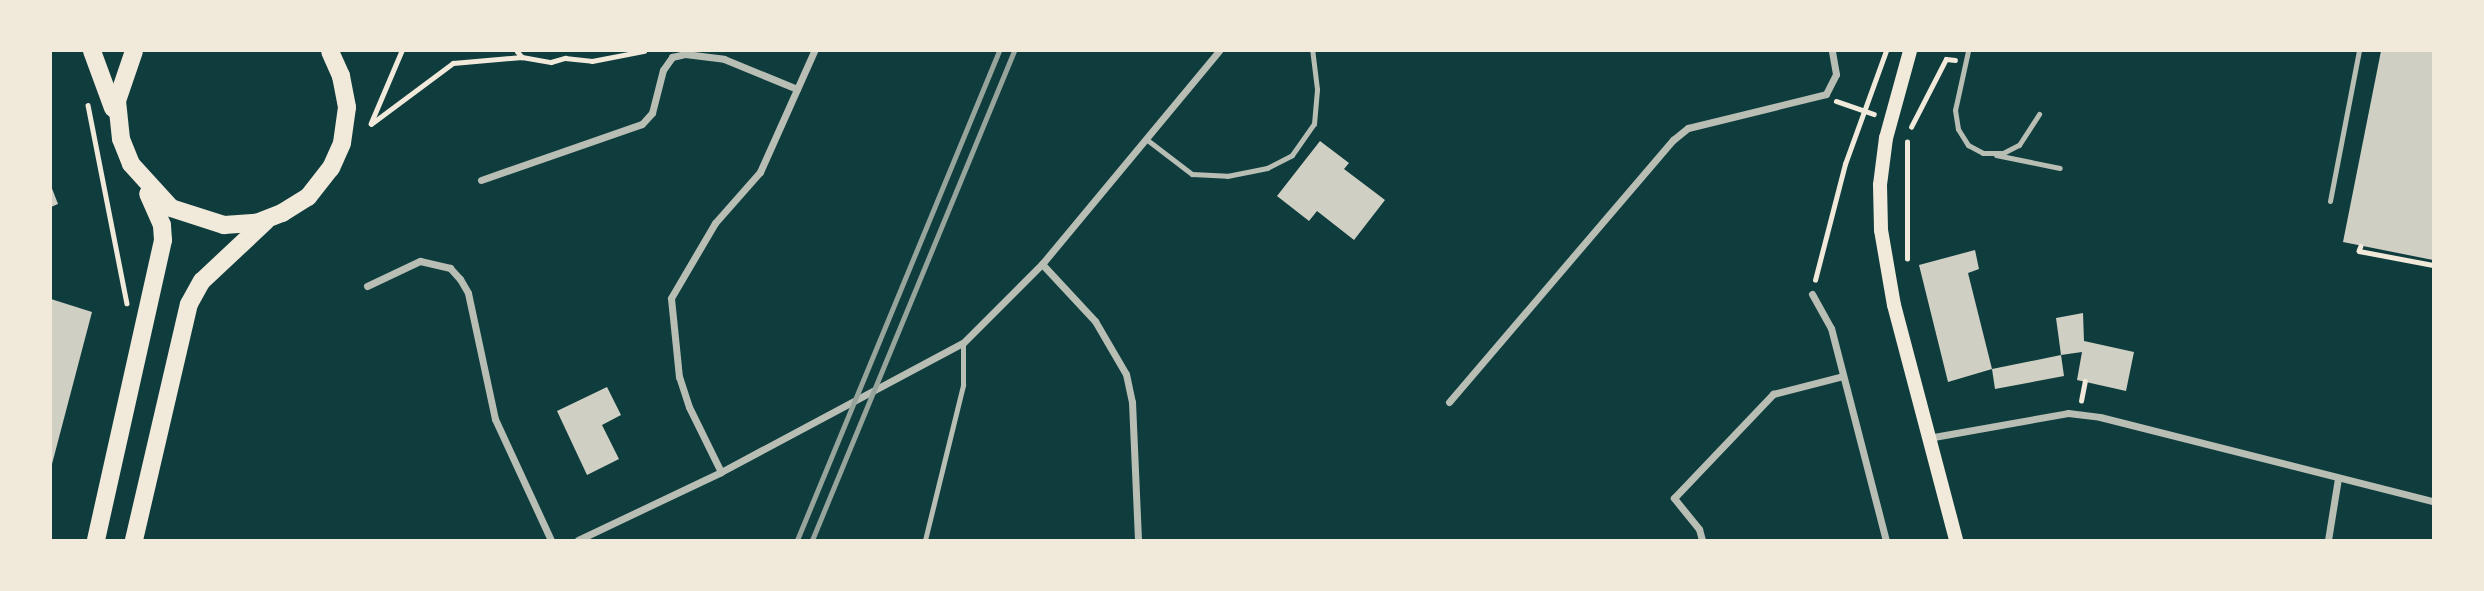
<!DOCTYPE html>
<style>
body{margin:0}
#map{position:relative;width:2484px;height:591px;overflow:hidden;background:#0f3d3e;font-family:"Space Grotesk",sans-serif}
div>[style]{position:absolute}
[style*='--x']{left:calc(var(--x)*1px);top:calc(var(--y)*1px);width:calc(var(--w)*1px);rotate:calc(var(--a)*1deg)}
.building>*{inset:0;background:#cfcfc3}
.path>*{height:4.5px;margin:-2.25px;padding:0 2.25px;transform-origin:2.25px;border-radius:2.25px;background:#f1e9da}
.service>*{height:5px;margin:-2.5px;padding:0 2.5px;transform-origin:2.5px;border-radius:2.5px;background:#b8beb3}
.minor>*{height:7px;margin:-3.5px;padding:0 3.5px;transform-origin:3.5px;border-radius:3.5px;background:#b8beb3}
.secondary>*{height:14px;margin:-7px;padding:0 7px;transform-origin:7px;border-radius:7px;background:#f1e9da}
.primary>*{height:18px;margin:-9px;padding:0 9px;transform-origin:9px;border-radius:9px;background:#f1e9da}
.rail>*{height:5px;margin:-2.5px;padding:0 2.5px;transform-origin:2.5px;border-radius:2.5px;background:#97a49c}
span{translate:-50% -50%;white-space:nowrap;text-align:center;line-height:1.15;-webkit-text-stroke:6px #f1e9da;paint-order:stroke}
.frame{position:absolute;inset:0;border:52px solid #f1e9da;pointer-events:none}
</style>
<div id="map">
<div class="building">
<i style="clip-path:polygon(2381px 51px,2433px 51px,2433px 260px,2343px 242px)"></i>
<i style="clip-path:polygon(1320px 141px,1349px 163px,1344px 169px,1385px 200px,1354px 240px,1317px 211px,1309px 221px,1277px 196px)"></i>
<i style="clip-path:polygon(51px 186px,58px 204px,51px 207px)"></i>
<i style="clip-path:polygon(1975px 250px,1979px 269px,1968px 273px,1992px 369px,1948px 382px,1919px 265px)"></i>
<i style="clip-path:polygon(51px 299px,92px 312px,52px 464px,51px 464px)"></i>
<i style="clip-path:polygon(2083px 313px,2084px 341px,2134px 352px,2126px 391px,2077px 380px,2082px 352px,2061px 355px,2056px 318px)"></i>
<i style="clip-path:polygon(2061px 355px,2064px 376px,1995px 389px,1992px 369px)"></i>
<i style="clip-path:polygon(607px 387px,621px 415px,602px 425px,619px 459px,587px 475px,557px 411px)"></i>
</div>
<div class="path">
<i style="--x:402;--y:51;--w:79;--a:113"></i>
<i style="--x:371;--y:124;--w:102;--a:-36.6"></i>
<i style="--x:453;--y:63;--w:69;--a:-5"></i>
<i style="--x:517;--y:51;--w:8;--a:50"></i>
<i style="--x:522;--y:57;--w:29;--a:10"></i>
<i style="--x:551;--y:62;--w:15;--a:-16"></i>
<i style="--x:565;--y:58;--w:27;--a:6"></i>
<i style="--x:592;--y:61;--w:53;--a:-10.9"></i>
<i style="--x:1836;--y:101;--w:40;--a:18.9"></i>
<i style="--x:88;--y:105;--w:202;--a:78.9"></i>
<i style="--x:1911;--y:127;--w:76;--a:-62.8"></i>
<i style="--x:1946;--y:59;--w:9;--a:6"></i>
<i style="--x:2361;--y:246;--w:5;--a:112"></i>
<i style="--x:2359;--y:251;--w:75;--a:10.7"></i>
<i style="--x:1907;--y:259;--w:117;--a:-90"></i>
<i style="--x:1815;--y:280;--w:120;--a:-75.5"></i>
<i style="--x:1845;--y:164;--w:120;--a:-70.1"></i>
<i style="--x:2081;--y:401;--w:20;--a:-79"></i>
</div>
<div class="service">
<i style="--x:1968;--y:51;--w:60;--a:102.4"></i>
<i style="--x:1955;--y:110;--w:19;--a:81"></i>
<i style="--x:1958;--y:129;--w:19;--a:58"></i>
<i style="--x:1968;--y:145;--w:17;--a:28"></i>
<i style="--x:1983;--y:153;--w:20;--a:0"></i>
<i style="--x:2003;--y:153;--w:18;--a:-27"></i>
<i style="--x:2019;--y:145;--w:37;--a:-57"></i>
<i style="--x:1146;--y:139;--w:58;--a:37.3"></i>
<i style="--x:1192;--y:174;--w:35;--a:3"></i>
<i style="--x:1227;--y:176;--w:41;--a:-11.3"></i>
<i style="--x:1267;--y:168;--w:28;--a:-27"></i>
<i style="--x:1292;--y:155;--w:38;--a:-55"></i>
<i style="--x:1314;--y:124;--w:35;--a:-85"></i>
<i style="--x:1317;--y:89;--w:38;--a:-97"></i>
<i style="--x:1996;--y:155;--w:65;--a:11.5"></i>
<i style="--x:2330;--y:201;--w:153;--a:-79.1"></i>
<i style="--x:925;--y:540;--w:160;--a:-76.2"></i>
<i style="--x:963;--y:385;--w:42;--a:-90"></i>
</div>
<div class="minor">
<i style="--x:481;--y:180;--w:170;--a:-19.2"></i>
<i style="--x:642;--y:124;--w:15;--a:-48"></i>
<i style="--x:652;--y:113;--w:44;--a:-75.7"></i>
<i style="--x:663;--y:70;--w:16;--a:-55"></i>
<i style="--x:672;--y:57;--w:13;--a:-13"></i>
<i style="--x:685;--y:54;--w:39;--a:7"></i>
<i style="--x:724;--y:59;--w:79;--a:22.3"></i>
<i style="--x:1042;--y:264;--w:78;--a:47.1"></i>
<i style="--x:1095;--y:321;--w:61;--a:59.7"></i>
<i style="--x:1126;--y:374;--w:29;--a:78"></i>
<i style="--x:1132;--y:402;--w:138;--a:87.5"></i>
<i style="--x:367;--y:286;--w:59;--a:-25.3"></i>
<i style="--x:420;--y:261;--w:31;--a:13"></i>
<i style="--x:450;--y:268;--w:15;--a:48"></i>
<i style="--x:460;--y:279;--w:16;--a:60"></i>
<i style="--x:468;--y:293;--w:129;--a:77.9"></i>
<i style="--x:495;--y:419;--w:133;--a:65.2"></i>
<i style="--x:1812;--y:294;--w:39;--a:61"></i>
<i style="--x:1831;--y:328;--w:219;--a:75.5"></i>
<i style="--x:1449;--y:402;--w:345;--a:-49.5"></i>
<i style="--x:1673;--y:140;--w:19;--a:-39"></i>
<i style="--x:1688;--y:128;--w:142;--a:-13.8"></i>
<i style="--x:1826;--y:94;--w:22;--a:-63"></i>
<i style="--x:1836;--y:74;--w:23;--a:-100"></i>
<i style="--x:1928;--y:438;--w:142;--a:-10.1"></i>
<i style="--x:2068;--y:413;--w:32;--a:7"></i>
<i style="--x:2100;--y:417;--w:343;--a:14.2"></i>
<i style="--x:721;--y:472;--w:72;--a:-116.2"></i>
<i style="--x:689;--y:407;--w:32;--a:-108"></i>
<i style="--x:679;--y:377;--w:79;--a:-95.8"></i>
<i style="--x:671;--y:298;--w:87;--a:-59.6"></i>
<i style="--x:715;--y:223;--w:68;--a:-48.6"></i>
<i style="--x:760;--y:172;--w:133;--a:-65.9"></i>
<i style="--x:578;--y:540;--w:158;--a:-25.4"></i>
<i style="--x:721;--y:472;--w:274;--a:-28.1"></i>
<i style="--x:963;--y:343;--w:112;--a:-45"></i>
<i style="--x:1042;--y:264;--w:277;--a:-50.3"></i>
<i style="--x:1702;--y:540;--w:11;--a:-105"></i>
<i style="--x:1699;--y:529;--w:40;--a:-129"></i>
<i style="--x:1674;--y:498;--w:144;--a:-46.4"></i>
<i style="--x:1773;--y:394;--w:72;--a:-14.4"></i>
<i style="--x:2328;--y:540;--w:63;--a:-80.8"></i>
</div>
<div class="secondary">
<i style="--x:1910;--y:51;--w:90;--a:105.4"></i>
<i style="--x:1886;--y:138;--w:47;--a:97.3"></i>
<i style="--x:1880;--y:185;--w:45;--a:88.7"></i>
<i style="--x:1881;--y:230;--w:76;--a:80.2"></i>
<i style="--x:1894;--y:305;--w:243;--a:75.2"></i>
</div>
<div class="primary">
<i style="--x:92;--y:51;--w:61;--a:69.8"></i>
<i style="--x:134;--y:51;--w:53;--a:108.8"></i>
<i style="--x:117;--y:101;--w:38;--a:84"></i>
<i style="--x:121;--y:139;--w:27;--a:68"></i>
<i style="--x:131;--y:164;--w:59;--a:47.7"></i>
<i style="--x:171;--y:208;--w:56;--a:17.8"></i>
<i style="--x:224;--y:225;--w:32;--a:-4"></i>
<i style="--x:256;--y:223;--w:28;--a:-21"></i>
<i style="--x:282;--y:213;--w:31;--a:-32"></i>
<i style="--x:308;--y:197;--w:37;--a:-52"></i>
<i style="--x:331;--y:168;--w:27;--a:-66"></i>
<i style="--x:342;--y:143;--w:36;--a:-82"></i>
<i style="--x:347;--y:107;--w:32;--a:-101"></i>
<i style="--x:341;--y:76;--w:27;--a:-114"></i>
<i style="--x:96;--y:540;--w:307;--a:-77.4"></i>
<i style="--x:163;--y:240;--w:15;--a:-94"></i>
<i style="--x:162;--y:225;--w:34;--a:-114"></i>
<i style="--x:134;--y:540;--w:242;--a:-76.9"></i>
<i style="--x:189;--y:304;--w:26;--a:-61"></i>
<i style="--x:202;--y:281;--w:88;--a:-43.2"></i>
</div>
<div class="rail">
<i style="--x:797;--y:540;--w:529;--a:-67.56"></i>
<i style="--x:812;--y:540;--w:529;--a:-67.56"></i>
</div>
<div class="frame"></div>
</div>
